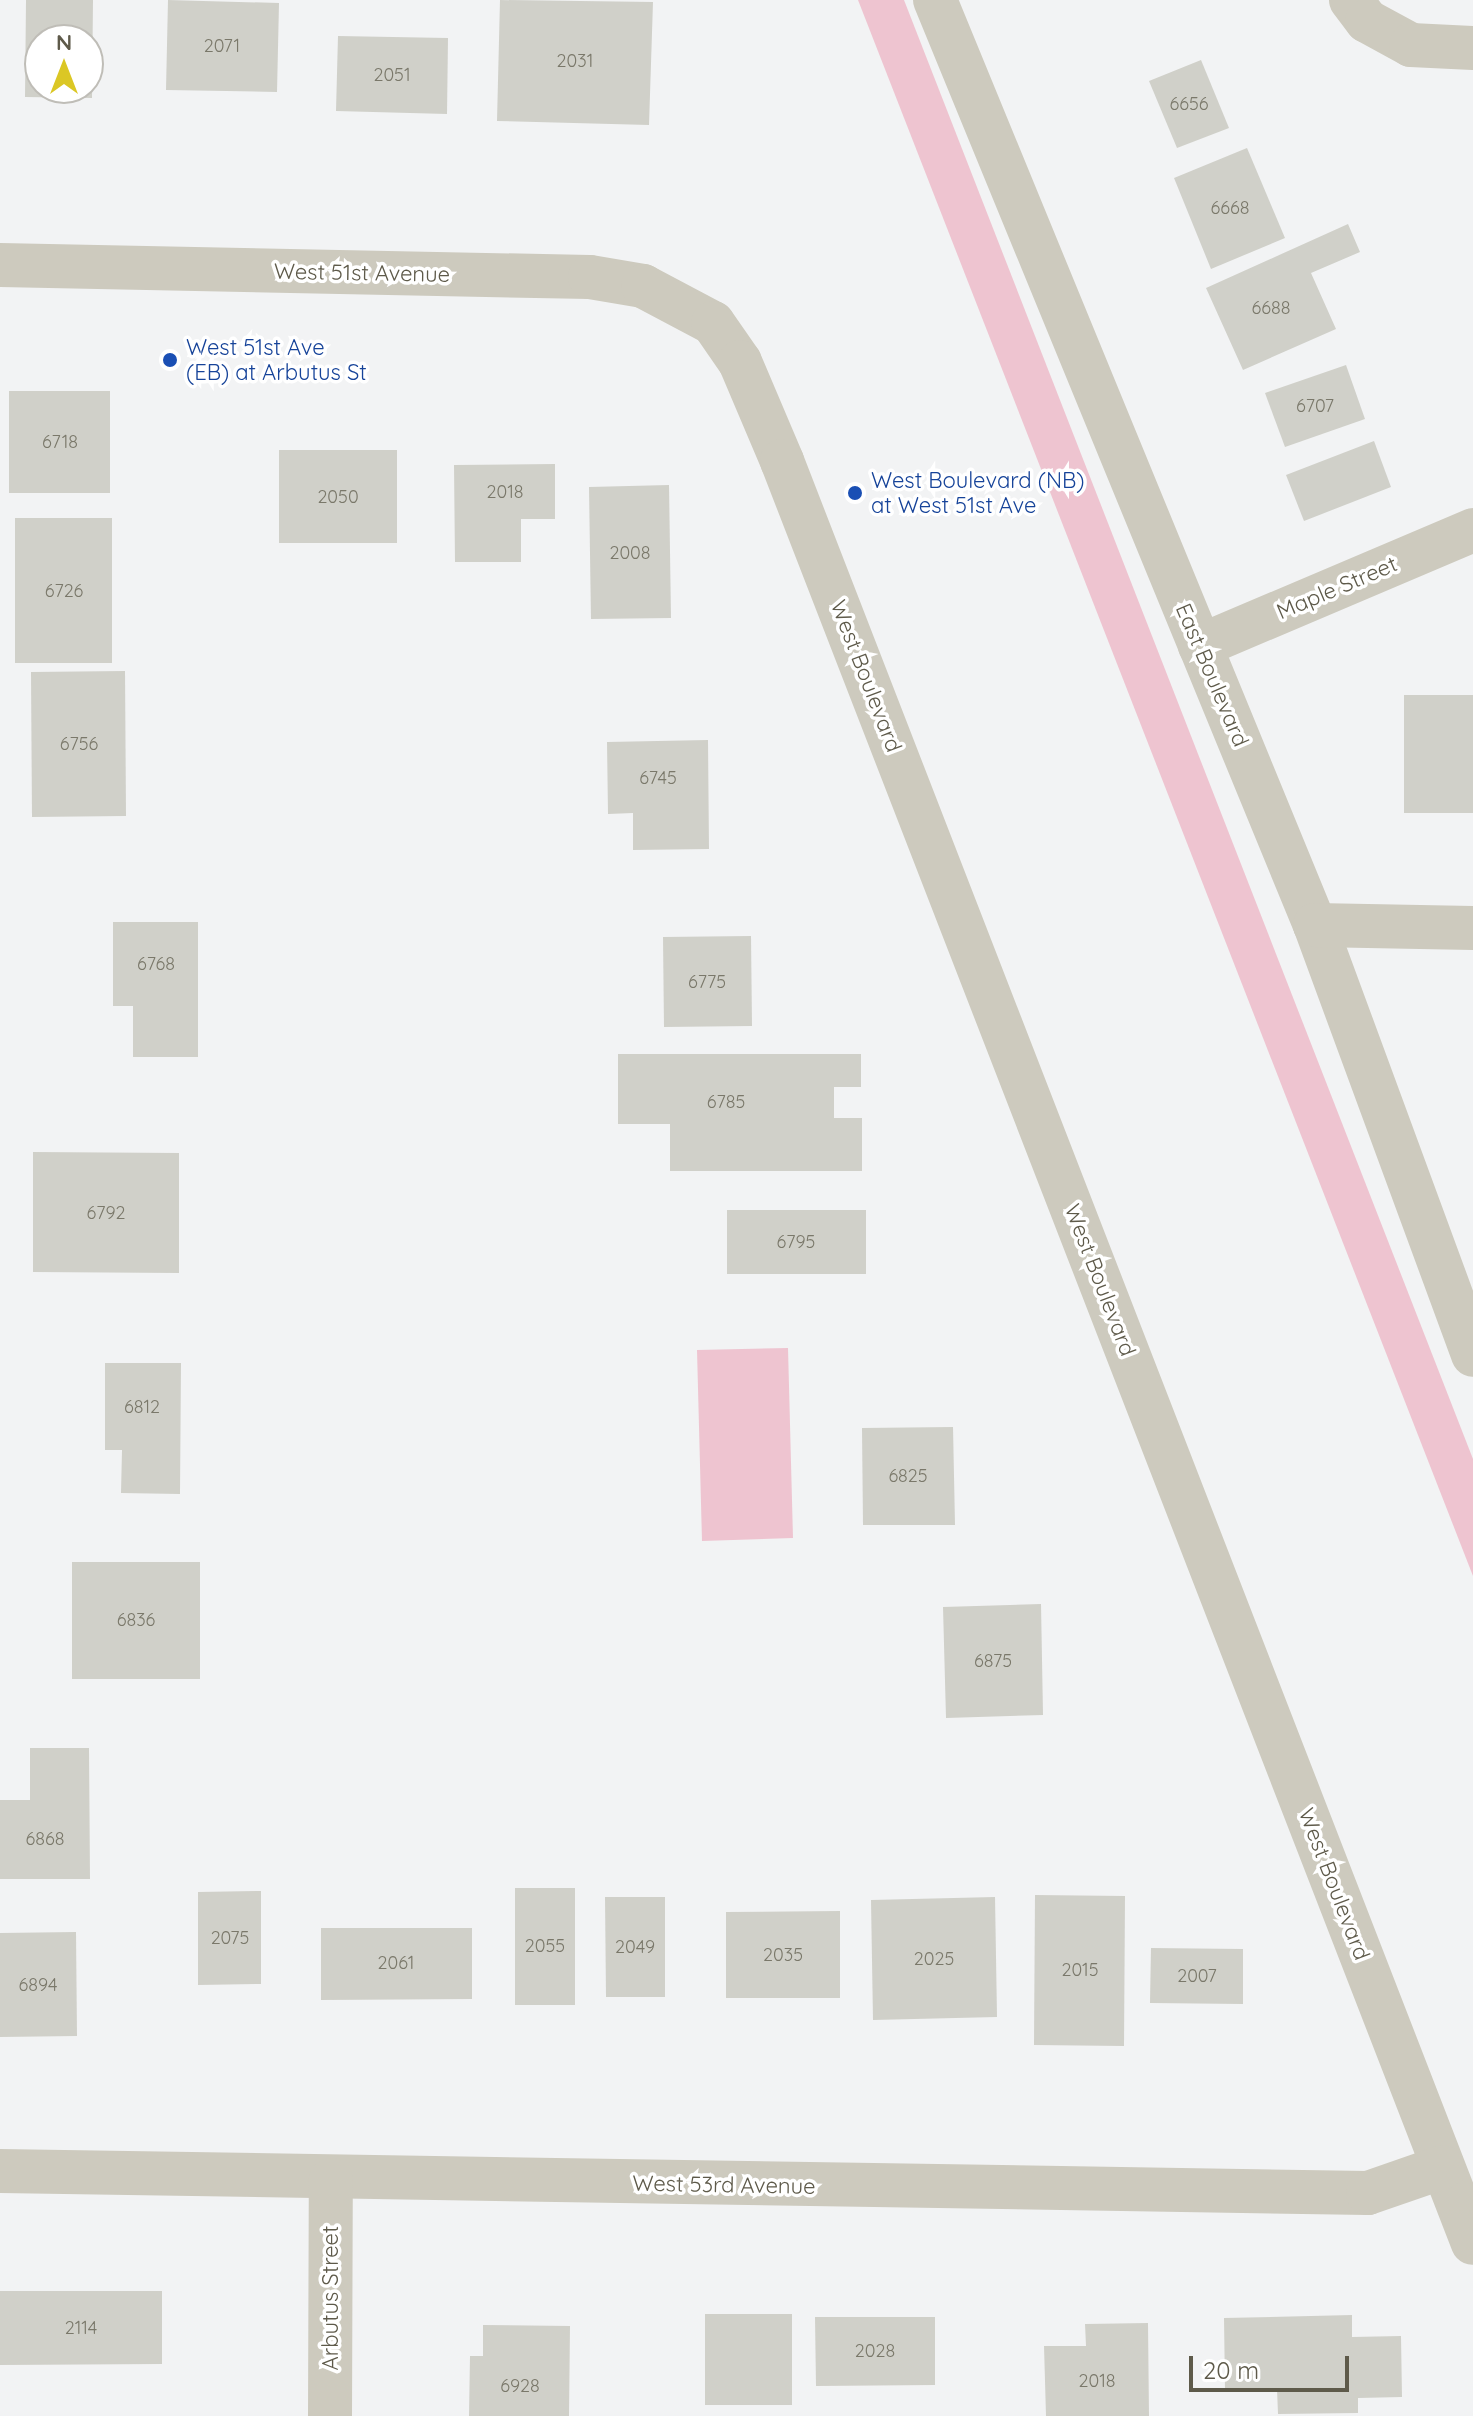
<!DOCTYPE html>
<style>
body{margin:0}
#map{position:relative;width:1473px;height:2416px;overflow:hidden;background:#f2f3f4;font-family:Quicksand,sans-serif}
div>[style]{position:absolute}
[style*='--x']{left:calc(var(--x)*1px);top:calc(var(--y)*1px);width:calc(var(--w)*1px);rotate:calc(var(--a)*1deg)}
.green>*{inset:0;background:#eec4d0}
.building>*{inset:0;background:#d0d0c9}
.minor>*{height:44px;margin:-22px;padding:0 22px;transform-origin:22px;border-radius:22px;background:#cdcabe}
.dots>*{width:22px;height:22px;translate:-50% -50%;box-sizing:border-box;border:4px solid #fff;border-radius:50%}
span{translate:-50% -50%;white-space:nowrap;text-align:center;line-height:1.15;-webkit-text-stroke:7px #fff;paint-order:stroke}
.number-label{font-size:18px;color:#7a786a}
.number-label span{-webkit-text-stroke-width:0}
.street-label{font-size:22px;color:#5e5a4a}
.transit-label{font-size:22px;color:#164399}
.left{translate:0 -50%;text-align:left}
.north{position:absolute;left:24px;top:24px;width:80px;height:80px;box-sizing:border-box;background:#fff;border:2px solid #bfbdb7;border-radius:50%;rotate:0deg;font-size:22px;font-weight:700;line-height:32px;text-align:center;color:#5e5a4a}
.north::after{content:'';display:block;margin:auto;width:28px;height:36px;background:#dbc725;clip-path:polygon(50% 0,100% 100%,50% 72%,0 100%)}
.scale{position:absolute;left:1189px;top:2356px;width:160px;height:36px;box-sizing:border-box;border:4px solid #5e5a4a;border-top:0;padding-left:10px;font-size:24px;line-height:28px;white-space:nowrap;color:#5e5a4a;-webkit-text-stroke:6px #fff;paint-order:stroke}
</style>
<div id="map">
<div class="green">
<i style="clip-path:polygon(858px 0,904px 0,1473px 1459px,1473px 1576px)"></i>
<i style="clip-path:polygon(788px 1348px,793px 1538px,702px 1541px,697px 1350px)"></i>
</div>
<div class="building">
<i style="clip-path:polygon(evenodd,26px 0,93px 0,92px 98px,25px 97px,26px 0,40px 40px,88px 40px,88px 88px,40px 88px,40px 40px)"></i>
<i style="clip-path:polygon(168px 0,279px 3px,277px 92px,166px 90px)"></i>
<i style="clip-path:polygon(500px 0,653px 2px,649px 125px,497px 121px)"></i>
<i style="clip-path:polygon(338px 36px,448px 38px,447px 114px,336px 111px)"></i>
<i style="clip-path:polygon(1201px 60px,1229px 128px,1177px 148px,1149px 81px)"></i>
<i style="clip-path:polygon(1247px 148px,1285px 238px,1211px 269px,1174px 178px)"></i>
<i style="clip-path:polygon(1348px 224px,1360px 252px,1311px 273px,1336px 329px,1243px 370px,1206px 288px)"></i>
<i style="clip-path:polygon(1346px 365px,1365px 419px,1285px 447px,1265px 393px)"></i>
<i style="clip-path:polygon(9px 391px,110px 391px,110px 493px,9px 493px)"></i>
<i style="clip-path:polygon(1374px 441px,1391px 487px,1304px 521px,1286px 475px)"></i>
<i style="clip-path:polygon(279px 450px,397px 450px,397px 543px,279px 543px)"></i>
<i style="clip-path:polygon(555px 464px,555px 519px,521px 519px,521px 562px,455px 562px,454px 465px)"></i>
<i style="clip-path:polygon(669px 485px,671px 618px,591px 619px,589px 487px)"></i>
<i style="clip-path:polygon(15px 518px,112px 518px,112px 663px,15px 663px)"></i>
<i style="clip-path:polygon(125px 671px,126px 816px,32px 817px,31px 672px)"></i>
<i style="clip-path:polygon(1404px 695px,1473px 695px,1473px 813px,1404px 813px)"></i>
<i style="clip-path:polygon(708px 740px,709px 849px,633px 850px,633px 813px,608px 814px,607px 742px)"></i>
<i style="clip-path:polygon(113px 922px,198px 922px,198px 1057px,133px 1057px,133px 1006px,113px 1006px)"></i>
<i style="clip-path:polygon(751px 936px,752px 1026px,664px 1027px,663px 937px)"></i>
<i style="clip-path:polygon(618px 1054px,861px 1054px,861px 1087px,834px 1087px,834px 1118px,862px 1118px,862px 1171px,670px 1171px,670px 1124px,618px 1124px)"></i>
<i style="clip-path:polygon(33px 1152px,179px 1153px,179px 1273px,33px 1272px)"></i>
<i style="clip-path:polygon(727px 1210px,866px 1210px,866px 1274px,727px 1274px)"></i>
<i style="clip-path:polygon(105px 1363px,181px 1363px,180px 1494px,121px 1493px,122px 1450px,105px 1450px)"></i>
<i style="clip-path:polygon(953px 1427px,955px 1525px,863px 1525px,862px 1428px)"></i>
<i style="clip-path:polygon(72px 1562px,200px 1562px,200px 1679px,72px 1679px)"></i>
<i style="clip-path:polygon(1041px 1604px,1043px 1715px,946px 1718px,943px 1607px)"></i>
<i style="clip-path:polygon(30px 1748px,89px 1748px,90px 1879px,0 1879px,0 1800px,30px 1800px)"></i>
<i style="clip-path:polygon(515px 1888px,575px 1888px,575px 2005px,515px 2005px)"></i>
<i style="clip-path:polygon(261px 1891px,261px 1984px,198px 1985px,198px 1892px)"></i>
<i style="clip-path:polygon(1035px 1895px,1125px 1896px,1124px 2046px,1034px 2045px)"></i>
<i style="clip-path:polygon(605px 1897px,665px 1897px,665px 1997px,606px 1997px)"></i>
<i style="clip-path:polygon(995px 1897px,997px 2017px,873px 2020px,871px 1900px)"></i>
<i style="clip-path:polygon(840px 1911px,840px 1998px,726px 1998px,726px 1912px)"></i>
<i style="clip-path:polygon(321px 1928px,472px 1928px,472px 1999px,321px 2000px)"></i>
<i style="clip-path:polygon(76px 1932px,77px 2036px,0 2037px,0 1933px)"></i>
<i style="clip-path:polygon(1151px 1948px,1243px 1949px,1243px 2004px,1150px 2003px)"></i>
<i style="clip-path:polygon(0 2291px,162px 2291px,162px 2364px,0 2365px)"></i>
<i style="clip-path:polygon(705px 2314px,792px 2314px,792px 2405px,705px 2405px)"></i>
<i style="clip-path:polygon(1352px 2315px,1352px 2337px,1401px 2336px,1402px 2397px,1358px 2398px,1358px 2413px,1278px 2414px,1277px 2389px,1225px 2390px,1224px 2318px)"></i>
<i style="clip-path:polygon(815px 2317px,935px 2317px,935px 2385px,816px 2386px)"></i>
<i style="clip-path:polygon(1148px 2323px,1149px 2416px,1046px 2416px,1044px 2346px,1086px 2346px,1085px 2324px)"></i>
<i style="clip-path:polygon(483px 2325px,570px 2326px,569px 2416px,469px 2416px,470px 2356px,483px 2356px)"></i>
</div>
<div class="minor">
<i style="--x:935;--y:0;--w:1000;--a:67.67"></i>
<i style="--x:1315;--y:925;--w:458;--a:69.8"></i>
<i style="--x:1351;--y:0;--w:26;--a:53"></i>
<i style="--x:1367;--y:21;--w:50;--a:28.6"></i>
<i style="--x:1411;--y:45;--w:62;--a:2.8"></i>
<i style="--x:0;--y:265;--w:590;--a:1.17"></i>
<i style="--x:590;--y:277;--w:54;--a:9.6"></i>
<i style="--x:643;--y:286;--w:79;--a:27.9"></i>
<i style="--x:713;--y:323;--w:47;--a:55.3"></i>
<i style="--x:740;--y:362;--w:108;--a:67"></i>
<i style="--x:782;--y:461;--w:1911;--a:68.81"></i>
<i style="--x:1200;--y:646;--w:297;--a:-23"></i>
<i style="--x:1315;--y:925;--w:158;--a:1.1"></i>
<i style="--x:0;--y:2171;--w:1368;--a:0.92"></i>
<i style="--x:1368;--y:2193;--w:79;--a:-19.1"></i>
<i style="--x:330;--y:2416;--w:236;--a:-89.8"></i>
</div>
<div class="dots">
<i style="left:170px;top:360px;background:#1a4fb4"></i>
<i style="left:855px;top:493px;background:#1a4fb4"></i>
</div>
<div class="number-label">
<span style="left:222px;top:46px">2071</span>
<span style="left:575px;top:61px">2031</span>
<span style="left:392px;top:75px">2051</span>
<span style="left:1189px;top:104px">6656</span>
<span style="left:1230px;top:208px">6668</span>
<span style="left:1271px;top:308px">6688</span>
<span style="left:1315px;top:406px">6707</span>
<span style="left:60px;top:442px">6718</span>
<span style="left:505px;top:492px">2018</span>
<span style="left:338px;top:497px">2050</span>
<span style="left:630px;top:553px">2008</span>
<span style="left:64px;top:591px">6726</span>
<span style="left:79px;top:744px">6756</span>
<span style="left:658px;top:778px">6745</span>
<span style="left:156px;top:964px">6768</span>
<span style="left:707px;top:982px">6775</span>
<span style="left:726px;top:1102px">6785</span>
<span style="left:106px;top:1213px">6792</span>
<span style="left:796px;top:1242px">6795</span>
<span style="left:142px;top:1407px">6812</span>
<span style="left:908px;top:1476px">6825</span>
<span style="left:136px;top:1620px">6836</span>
<span style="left:993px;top:1661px">6875</span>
<span style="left:45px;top:1839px">6868</span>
<span style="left:230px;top:1938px">2075</span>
<span style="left:545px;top:1946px">2055</span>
<span style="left:635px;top:1947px">2049</span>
<span style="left:783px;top:1955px">2035</span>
<span style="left:934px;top:1959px">2025</span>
<span style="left:396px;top:1963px">2061</span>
<span style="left:1080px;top:1970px">2015</span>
<span style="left:1197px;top:1976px">2007</span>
<span style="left:38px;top:1985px">6894</span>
<span style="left:81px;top:2328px">2114</span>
<span style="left:875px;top:2351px">2028</span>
<span style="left:1097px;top:2381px">2018</span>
<span style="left:520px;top:2386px">6928</span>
</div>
<div class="street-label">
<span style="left:362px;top:273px;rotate:1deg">West 51st Avenue</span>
<span style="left:1337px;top:588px;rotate:-23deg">Maple Street</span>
<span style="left:1212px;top:675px;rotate:67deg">East Boulevard</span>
<span style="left:866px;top:676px;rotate:69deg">West Boulevard</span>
<span style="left:1100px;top:1280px;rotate:69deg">West Boulevard</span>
<span style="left:1334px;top:1884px;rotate:69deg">West Boulevard</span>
<span style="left:724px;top:2185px;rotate:1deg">West 53rd Avenue</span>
<span style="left:331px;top:2298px;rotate:-90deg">Arbutus Street</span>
</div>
<div class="transit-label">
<span class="left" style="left:186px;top:360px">West 51st Ave<br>(EB) at Arbutus St</span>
<span class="left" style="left:871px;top:493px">West Boulevard (NB)<br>at West 51st Ave</span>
</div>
<div class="north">N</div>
<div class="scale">20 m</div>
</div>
